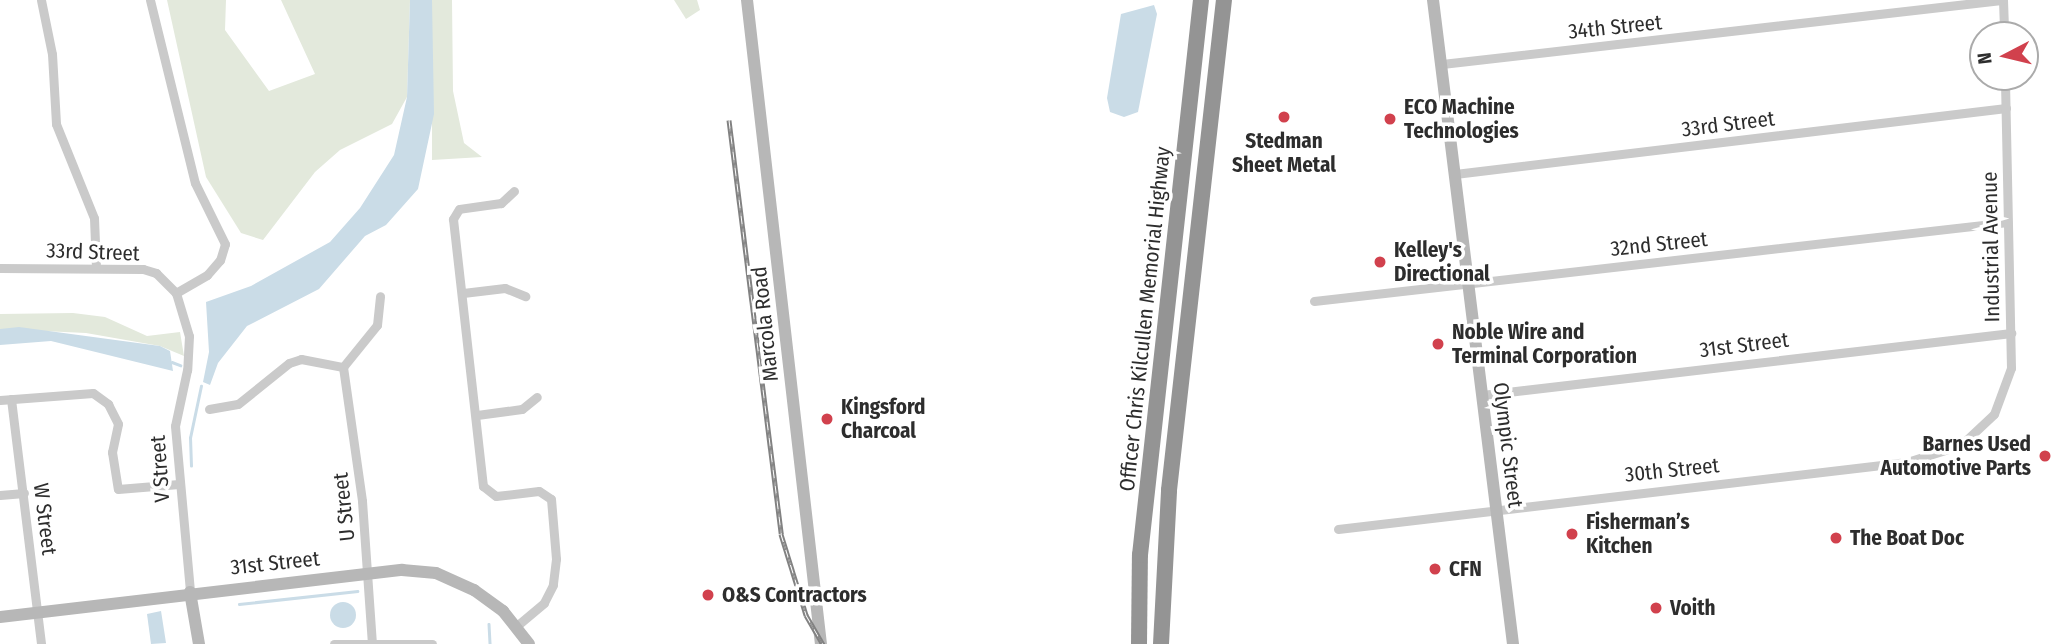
<!DOCTYPE html>
<meta charset="utf-8">
<style>
body{margin:0}
#map{position:relative;width:2060px;height:644px;overflow:hidden;background:#fff;font-family:"Fira Sans Condensed",sans-serif}
div>[style]{position:absolute}
[style*='--x']{left:calc(var(--x)*1px);top:calc(var(--y)*1px);width:calc(var(--w)*1px);rotate:calc(var(--a)*1deg)}
.green>*{inset:0;background:#e3e9dc}
.water>*{inset:0;background:#cadce7}
.round{border-radius:50%}
.stream>*{height:2.5px;margin:-1.25px;padding:0 1.25px;transform-origin:1.25px;border-radius:1.25px;background:#cadce7}
.street>*{height:9px;margin:-4.5px;padding:0 4.5px;transform-origin:4.5px;border-radius:4.5px;background:#cacaca}
.secondary>*{height:12px;margin:-6px;padding:0 6px;transform-origin:6px;border-radius:6px;background:#b7b7b7}
.highway>*{height:16px;margin:-8px;padding:0 8px;transform-origin:8px;border-radius:8px;background:#949494}
.rail>*{height:5px;margin-top:-2.5px;transform-origin:0;background:repeating-linear-gradient(90deg,#fff 0 8px,#828282 0 16px);box-sizing:border-box;border-block:2px solid #828282}
.dots>*{width:19px;height:19px;translate:-50% -50%;box-sizing:border-box;border:4px solid #fff;border-radius:50%}
span{translate:-50% -50%;white-space:nowrap;text-align:center;line-height:1.15;-webkit-text-stroke:7px #fff;paint-order:stroke}
.street-label{font-size:21px;color:#2d2d2d}
.poi-label{font-size:21px;color:#2d2d2d;font-weight:700}
.left{translate:0 -50%;text-align:left}
.right{translate:-100% -50%;text-align:right}
.north{position:absolute;left:1969px;top:21px;width:70px;height:70px;box-sizing:border-box;background:#fff;border:2px solid #ababab;border-radius:50%;rotate:263deg;font-size:19px;font-weight:700;line-height:28px;text-align:center;color:#2d2d2d}
.north::after{content:'';display:block;margin:auto;width:24px;height:32px;background:#d1414d;clip-path:polygon(50% 0,100% 100%,50% 72%,0 100%)}
</style>
<div id="map">
<div class="green">
<i style="clip-path:polygon(167px 0,226px 0,225px 30px,269px 91px,315px 74px,281px 0,410px 0,407px 97px,392px 124px,340px 150px,315px 172px,263px 240px,241px 233px,206px 177px)"></i>
<i style="clip-path:polygon(432px 0,452px 0,453px 91px,464px 143px,482px 157px,432px 160px)"></i>
<i style="clip-path:polygon(674px 0,697px 0,700px 10px,686px 19px)"></i>
<i style="clip-path:polygon(73px 313px,105px 317px,147px 336px,180px 332px,184px 356px,160px 346px,86px 333px,0 329px,0 314px)"></i>
</div>
<div class="water">
<i style="clip-path:polygon(410px 0,432px 0,434px 114px,418px 189px,386px 225px,365px 236px,319px 289px,247px 326px,218px 363px,210px 385px,203px 382px,209px 352px,206px 302px,251px 286px,330px 242px,360px 208px,394px 155px,407px 97px)"></i>
<i style="clip-path:polygon(1154px 5px,1157px 14px,1138px 112px,1124px 117px,1110px 112px,1107px 98px,1121px 14px)"></i>
<i style="clip-path:polygon(19px 327px,160px 346px,170px 351px,173px 371px,51px 341px,0 345px,0 329px)"></i>
<i class="round" style="left:330px;top:602px;width:26px;height:26px"></i>
<i style="clip-path:polygon(161px 611px,166px 643px,151px 644px,147px 614px)"></i>
</div>
<div class="stream">
<i style="--x:172;--y:362;--w:9;--a:21"></i>
<i style="--x:191;--y:466;--w:28;--a:-92"></i>
<i style="--x:190;--y:438;--w:53;--a:-78.1"></i>
<i style="--x:239;--y:604;--w:119;--a:-6.3"></i>
<i style="--x:489;--y:624;--w:20;--a:87"></i>
</div>
<div class="street">
<i style="--x:41;--y:0;--w:55;--a:78.5"></i>
<i style="--x:52;--y:54;--w:70;--a:86.7"></i>
<i style="--x:56;--y:124;--w:101;--a:68"></i>
<i style="--x:94;--y:218;--w:49;--a:87.7"></i>
<i style="--x:150;--y:0;--w:188;--a:76.2"></i>
<i style="--x:195;--y:183;--w:68;--a:63.8"></i>
<i style="--x:225;--y:244;--w:17;--a:107"></i>
<i style="--x:220;--y:260;--w:20;--a:131"></i>
<i style="--x:207;--y:275;--w:36;--a:150"></i>
<i style="--x:2003;--y:0;--w:35;--a:88"></i>
<i style="--x:1442;--y:64;--w:563;--a:-6.53"></i>
<i style="--x:1455;--y:174;--w:555;--a:-6.83"></i>
<i style="--x:514;--y:191;--w:18;--a:137"></i>
<i style="--x:501;--y:203;--w:42;--a:171.9"></i>
<i style="--x:459;--y:209;--w:12;--a:121"></i>
<i style="--x:453;--y:219;--w:269;--a:83.6"></i>
<i style="--x:483;--y:486;--w:16;--a:38"></i>
<i style="--x:496;--y:496;--w:43;--a:-6.6"></i>
<i style="--x:539;--y:491;--w:14;--a:34"></i>
<i style="--x:551;--y:499;--w:60;--a:85.2"></i>
<i style="--x:556;--y:559;--w:26;--a:97"></i>
<i style="--x:553;--y:585;--w:20;--a:117"></i>
<i style="--x:544;--y:603;--w:35;--a:140"></i>
<i style="--x:0;--y:268;--w:143;--a:0.4"></i>
<i style="--x:143;--y:269;--w:14;--a:17"></i>
<i style="--x:156;--y:273;--w:28;--a:45"></i>
<i style="--x:176;--y:293;--w:45;--a:73.2"></i>
<i style="--x:189;--y:336;--w:34;--a:93"></i>
<i style="--x:187;--y:370;--w:57;--a:102.1"></i>
<i style="--x:175;--y:426;--w:167;--a:84.8"></i>
<i style="--x:463;--y:293;--w:42;--a:-6.8"></i>
<i style="--x:505;--y:288;--w:22;--a:22"></i>
<i style="--x:1314;--y:301;--w:698;--a:-6.49"></i>
<i style="--x:343;--y:367;--w:135;--a:81.9"></i>
<i style="--x:362;--y:501;--w:143;--a:86"></i>
<i style="--x:343;--y:367;--w:54;--a:-51"></i>
<i style="--x:377;--y:325;--w:29;--a:-84"></i>
<i style="--x:1482;--y:395;--w:533;--a:-6.68"></i>
<i style="--x:11;--y:399;--w:247;--a:83"></i>
<i style="--x:0;--y:400;--w:93;--a:-4.3"></i>
<i style="--x:93;--y:393;--w:19;--a:36"></i>
<i style="--x:108;--y:404;--w:22;--a:63"></i>
<i style="--x:118;--y:424;--w:29;--a:102"></i>
<i style="--x:112;--y:452;--w:37;--a:81"></i>
<i style="--x:118;--y:489;--w:61;--a:-4.7"></i>
<i style="--x:209;--y:409;--w:29;--a:-10"></i>
<i style="--x:238;--y:404;--w:65;--a:-38.8"></i>
<i style="--x:289;--y:363;--w:13;--a:-18"></i>
<i style="--x:301;--y:359;--w:43;--a:10.8"></i>
<i style="--x:477;--y:415;--w:45;--a:-7.6"></i>
<i style="--x:522;--y:409;--w:19;--a:-39"></i>
<i style="--x:0;--y:495;--w:24;--a:-5"></i>
<i style="--x:1338;--y:529;--w:573;--a:-6.72"></i>
<i style="--x:1907;--y:462;--w:57;--a:-17.5"></i>
<i style="--x:1961;--y:445;--w:45;--a:-43.2"></i>
<i style="--x:1994;--y:414;--w:49;--a:-69.7"></i>
<i style="--x:2011;--y:368;--w:291;--a:-91.2"></i>
<i style="--x:334;--y:644;--w:98;--a:0"></i>
</div>
<div class="secondary">
<i style="--x:747;--y:0;--w:648;--a:83.45"></i>
<i style="--x:1433;--y:0;--w:649;--a:82.92"></i>
<i style="--x:190;--y:592;--w:53;--a:80.2"></i>
<i style="--x:0;--y:617;--w:405;--a:-6.7"></i>
<i style="--x:402;--y:570;--w:34;--a:5"></i>
<i style="--x:436;--y:573;--w:42;--a:24.1"></i>
<i style="--x:474;--y:590;--w:36;--a:36"></i>
<i style="--x:503;--y:611;--w:42;--a:51.8"></i>
</div>
<div class="highway">
<i style="--x:1139;--y:644;--w:89;--a:-89.4"></i>
<i style="--x:1140;--y:555;--w:558;--a:-83.73"></i>
<i style="--x:1161;--y:644;--w:154;--a:-87"></i>
<i style="--x:1169;--y:490;--w:493;--a:-83.6"></i>
</div>
<div class="rail">
<i style="--x:729;--y:120;--w:417;--a:82.8"></i>
<i style="--x:781;--y:534;--w:85;--a:72.8"></i>
<i style="--x:806;--y:615;--w:34;--a:60"></i>
</div>
<div class="dots">
<i style="left:1284px;top:117px;background:#d1414d"></i>
<i style="left:1390px;top:119px;background:#d1414d"></i>
<i style="left:1380px;top:262px;background:#d1414d"></i>
<i style="left:1438px;top:344px;background:#d1414d"></i>
<i style="left:827px;top:419px;background:#d1414d"></i>
<i style="left:2045px;top:456px;background:#d1414d"></i>
<i style="left:1572px;top:534px;background:#d1414d"></i>
<i style="left:1836px;top:538px;background:#d1414d"></i>
<i style="left:1435px;top:569px;background:#d1414d"></i>
<i style="left:708px;top:595px;background:#d1414d"></i>
<i style="left:1656px;top:608px;background:#d1414d"></i>
</div>
<div class="street-label">
<span style="left:1615px;top:27px;rotate:-6deg">34th Street</span>
<span style="left:1728px;top:124px;rotate:-7deg">33rd Street</span>
<span style="left:1659px;top:244px;rotate:-6deg">32nd Street</span>
<span style="left:1991px;top:247px;rotate:-91deg">Industrial Avenue</span>
<span style="left:93px;top:252px;rotate:2deg">33rd Street</span>
<span style="left:1145px;top:319px;rotate:-84deg">Officer Chris Kilcullen Memorial Highway</span>
<span style="left:765px;top:324px;rotate:-96deg">Marcola Road</span>
<span style="left:1744px;top:345px;rotate:-7deg">31st Street</span>
<span style="left:1508px;top:445px;rotate:83deg">Olympic Street</span>
<span style="left:160px;top:469px;rotate:-94deg">V Street</span>
<span style="left:1672px;top:470px;rotate:-6deg">30th Street</span>
<span style="left:344px;top:507px;rotate:-96deg">U Street</span>
<span style="left:45px;top:519px;rotate:83deg">W Street</span>
<span style="left:275px;top:563px;rotate:-6deg">31st Street</span>
</div>
<div class="poi-label">
<span class="left" style="left:1404px;top:119px">ECO Machine<br>Technologies</span>
<span style="left:1284px;top:153px">Stedman<br>Sheet Metal</span>
<span class="left" style="left:1394px;top:262px">Kelley's<br>Directional</span>
<span class="left" style="left:1452px;top:344px">Noble Wire and<br>Terminal Corporation</span>
<span class="left" style="left:841px;top:419px">Kingsford<br>Charcoal</span>
<span class="right" style="left:2031px;top:456px">Barnes Used<br>Automotive Parts</span>
<span class="left" style="left:1586px;top:534px">Fisherman’s<br>Kitchen</span>
<span class="left" style="left:1850px;top:538px">The Boat Doc</span>
<span class="left" style="left:1449px;top:569px">CFN</span>
<span class="left" style="left:722px;top:595px">O&amp;S Contractors</span>
<span class="left" style="left:1670px;top:608px">Voith</span>
</div>
<div class="north">N</div>
</div>
